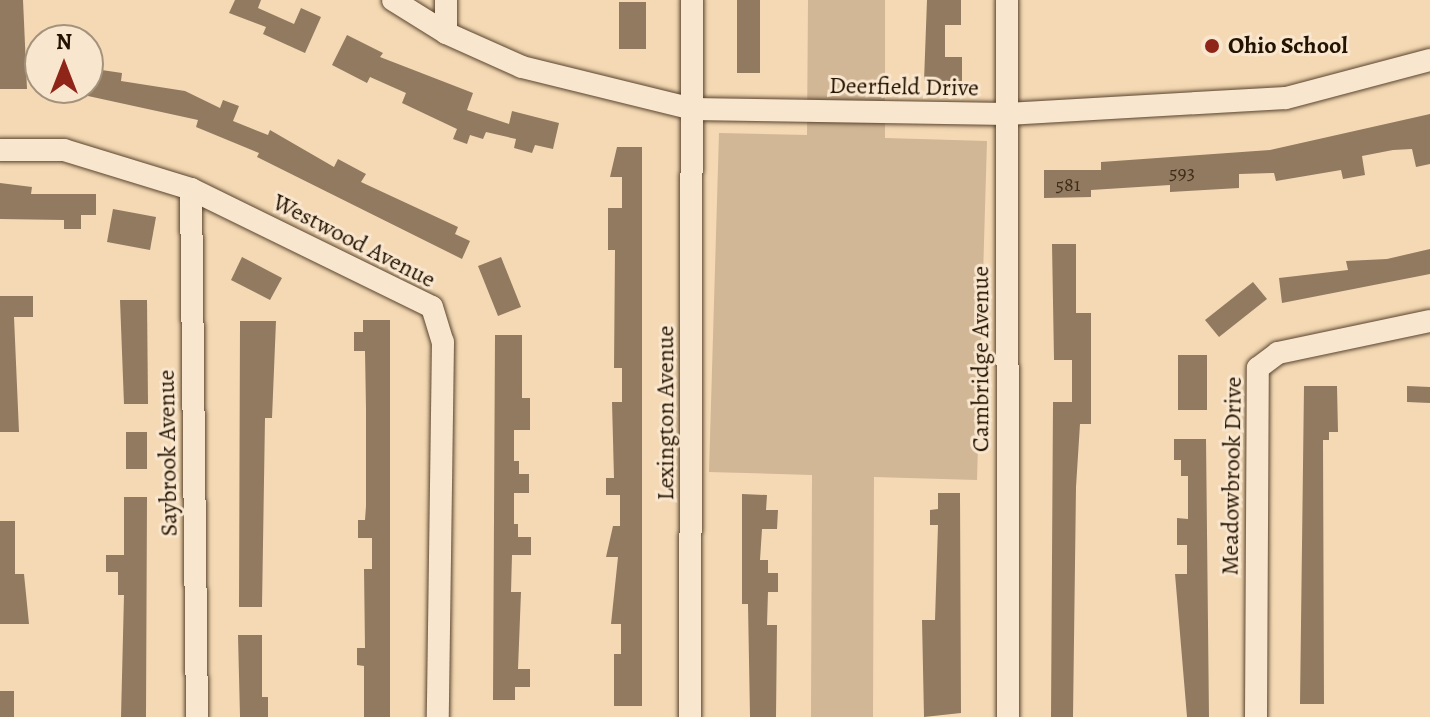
<!DOCTYPE html>
<style>
body{margin:0}
#map{position:relative;width:1430px;height:717px;overflow:hidden;background:#f4d9b4;font-family:Alegreya,serif}
div>[style]{position:absolute}
[style*='--x']{left:calc(var(--x)*1px);top:calc(var(--y)*1px);width:calc(var(--w)*1px);rotate:calc(var(--a)*1deg)}
.green>*{inset:0;background:#d1b796}
.building>*{inset:0;background:#917a5f}
.roads{filter:drop-shadow(0 0 2px #59442e) drop-shadow(0 0 2px #59442e)}
.minor>*{height:22px;margin:-11px;padding:0 11px;transform-origin:11px;border-radius:11px;background:#f8e6ce}
.dots>*{width:22px;height:22px;translate:-50% -50%;box-sizing:border-box;border:4px solid #f8e6ce;border-radius:50%}
span{translate:-50% -50%;white-space:nowrap;text-align:center;line-height:1.15;-webkit-text-stroke:6px #f8e6ce;paint-order:stroke}
.number-label{font-size:20px;color:#402d19}
.number-label span{-webkit-text-stroke-width:0}
.poi-label{font-size:24px;color:#251302;font-weight:700}
.left{translate:0 -50%;text-align:left}
.street-label{font-size:24px;color:#251302}
.north{position:absolute;left:24px;top:24px;width:80px;height:80px;box-sizing:border-box;background:#f8e6ce;border:2px solid #a4927c;border-radius:50%;rotate:0deg;font-size:22px;font-weight:700;line-height:32px;text-align:center;color:#251302}
.north::after{content:'';display:block;margin:auto;width:28px;height:36px;background:#8f2418;clip-path:polygon(50% 0,100% 100%,50% 72%,0 100%)}
</style>
<div id="map">
<div class="green">
<i style="clip-path:polygon(808px 0,885px 0,885px 138px,987px 141px,977px 480px,874px 477px,873px 717px,811px 717px,812px 475px,709px 472px,719px 133px,807px 135px)"></i>
</div>
<div class="building">
<i style="clip-path:polygon(0 0,23px 0,27px 89px,0 89px)"></i>
<i style="clip-path:polygon(235px 0,261px 0,258px 8px,294px 24px,301px 8px,321px 17px,305px 53px,263px 34px,266px 27px,229px 13px)"></i>
<i style="clip-path:polygon(737px 0,760px 0,760px 73px,737px 73px)"></i>
<i style="clip-path:polygon(927px 0,961px 0,961px 25px,945px 25px,945px 57px,962px 57px,962px 81px,924px 81px)"></i>
<i style="clip-path:polygon(619px 2px,646px 2px,646px 49px,619px 49px)"></i>
<i style="clip-path:polygon(347px 35px,383px 53px,380px 57px,473px 93px,467px 110px,509px 124px,512px 111px,559px 123px,553px 149px,535px 145px,532px 153px,514px 148px,516px 139px,486px 132px,483px 139px,470px 135px,467px 144px,453px 139px,457px 129px,402px 103px,406px 93px,370px 77px,367px 83px,332px 65px)"></i>
<i style="clip-path:polygon(88px 68px,122px 73px,121px 81px,185px 91px,220px 108px,223px 100px,239px 106px,233px 121px,268px 135px,270px 130px,334px 167px,338px 159px,366px 174px,361px 182px,458px 227px,455px 234px,470px 241px,462px 259px,257px 157px,259px 153px,196px 127px,198px 120px,88px 96px)"></i>
<i style="clip-path:polygon(1430px 114px,1430px 164px,1416px 167px,1412px 149px,1393px 150px,1362px 156px,1365px 175px,1343px 179px,1341px 170px,1276px 181px,1274px 173px,1239px 174px,1239px 188px,1170px 192px,1170px 185px,1091px 190px,1091px 197px,1044px 198px,1044px 170px,1101px 170px,1101px 162px,1270px 150px)"></i>
<i style="clip-path:polygon(617px 147px,642px 147px,642px 706px,614px 706px,614px 654px,621px 654px,621px 624px,611px 624px,618px 557px,606px 557px,613px 526px,620px 526px,620px 495px,606px 495px,606px 478px,614px 478px,612px 402px,622px 402px,622px 368px,614px 368px,615px 250px,608px 250px,608px 208px,622px 208px,622px 177px,610px 177px)"></i>
<i style="clip-path:polygon(0 183px,32px 187px,31px 194px,96px 194px,96px 215px,81px 215px,81px 229px,64px 229px,64px 220px,0 219px)"></i>
<i style="clip-path:polygon(113px 209px,156px 217px,150px 250px,107px 242px)"></i>
<i style="clip-path:polygon(1052px 244px,1076px 244px,1076px 313px,1091px 313px,1091px 424px,1080px 424px,1076px 487px,1073px 717px,1051px 717px,1053px 402px,1072px 402px,1072px 360px,1054px 360px)"></i>
<i style="clip-path:polygon(1430px 249px,1430px 274px,1282px 303px,1279px 278px,1348px 270px,1346px 261px,1387px 259px)"></i>
<i style="clip-path:polygon(242px 257px,282px 278px,270px 300px,231px 280px)"></i>
<i style="clip-path:polygon(501px 257px,521px 307px,498px 316px,478px 266px)"></i>
<i style="clip-path:polygon(1253px 282px,1267px 299px,1219px 337px,1205px 320px)"></i>
<i style="clip-path:polygon(0 296px,33px 296px,33px 317px,14px 317px,19px 432px,0 432px)"></i>
<i style="clip-path:polygon(120px 300px,147px 300px,148px 404px,124px 404px)"></i>
<i style="clip-path:polygon(363px 320px,390px 320px,390px 717px,364px 717px,364px 666px,357px 665px,357px 648px,365px 648px,364px 569px,372px 569px,372px 538px,358px 538px,358px 520px,365px 520px,366px 506px,366px 409px,365px 351px,354px 351px,354px 332px,363px 332px)"></i>
<i style="clip-path:polygon(240px 321px,276px 321px,272px 418px,265px 418px,262px 607px,239px 607px)"></i>
<i style="clip-path:polygon(495px 335px,522px 335px,522px 398px,530px 398px,530px 430px,514px 430px,514px 461px,519px 461px,519px 474px,529px 474px,529px 493px,514px 493px,514px 524px,518px 524px,518px 537px,531px 537px,531px 555px,512px 555px,511px 592px,521px 592px,518px 669px,530px 669px,530px 687px,515px 687px,515px 700px,493px 700px)"></i>
<i style="clip-path:polygon(1178px 355px,1207px 355px,1207px 410px,1178px 410px)"></i>
<i style="clip-path:polygon(1304px 386px,1337px 386px,1338px 432px,1329px 432px,1329px 440px,1323px 440px,1324px 704px,1300px 704px)"></i>
<i style="clip-path:polygon(1407px 386px,1430px 387px,1430px 403px,1407px 402px)"></i>
<i style="clip-path:polygon(126px 432px,147px 432px,147px 469px,126px 469px)"></i>
<i style="clip-path:polygon(1174px 439px,1206px 439px,1209px 717px,1187px 717px,1175px 574px,1187px 574px,1187px 545px,1177px 545px,1177px 518px,1188px 519px,1188px 476px,1181px 476px,1181px 460px,1174px 460px)"></i>
<i style="clip-path:polygon(938px 493px,960px 493px,961px 713px,924px 717px,922px 620px,935px 620px,938px 525px,930px 525px,930px 510px,938px 509px)"></i>
<i style="clip-path:polygon(742px 494px,767px 495px,766px 510px,778px 510px,777px 529px,762px 529px,760px 560px,768px 560px,768px 573px,778px 573px,778px 592px,768px 592px,767px 625px,777px 625px,776px 717px,750px 717px,748px 604px,742px 604px)"></i>
<i style="clip-path:polygon(124px 497px,147px 497px,146px 717px,121px 717px,124px 595px,118px 595px,118px 572px,106px 572px,106px 555px,124px 555px)"></i>
<i style="clip-path:polygon(0 521px,15px 521px,15px 574px,24px 574px,29px 624px,0 624px)"></i>
<i style="clip-path:polygon(238px 635px,262px 635px,262px 697px,268px 697px,268px 717px,240px 717px)"></i>
<i style="clip-path:polygon(0 691px,14px 691px,14px 717px,0 717px)"></i>
</div>
<div class="roads">
<div class="minor">
<i style="--x:393;--y:0;--w:62;--a:31.9"></i>
<i style="--x:446;--y:33;--w:83;--a:24.1"></i>
<i style="--x:522;--y:67;--w:176;--a:13.8"></i>
<i style="--x:693;--y:109;--w:314;--a:0.9"></i>
<i style="--x:1007;--y:114;--w:279;--a:-3.3"></i>
<i style="--x:1286;--y:98;--w:149;--a:-14.8"></i>
<i style="--x:1007;--y:0;--w:717;--a:89.92"></i>
<i style="--x:446;--y:33;--w:33;--a:-90"></i>
<i style="--x:0;--y:150;--w:64;--a:0"></i>
<i style="--x:64;--y:150;--w:133;--a:17.1"></i>
<i style="--x:191;--y:189;--w:268;--a:26.1"></i>
<i style="--x:432;--y:307;--w:37;--a:73"></i>
<i style="--x:443;--y:342;--w:375;--a:90.8"></i>
<i style="--x:191;--y:189;--w:528;--a:89.35"></i>
<i style="--x:690;--y:717;--w:717;--a:-89.84"></i>
<i style="--x:1256;--y:717;--w:349;--a:-89.7"></i>
<i style="--x:1258;--y:368;--w:25;--a:-37"></i>
<i style="--x:1278;--y:353;--w:155;--a:-11.9"></i>
</div>
</div>
<div class="dots">
<i style="left:1212px;top:46px;background:#8f2418"></i>
</div>
<div class="number-label">
<span style="left:1182px;top:172px">593</span>
<span style="left:1068px;top:184px">581</span>
</div>
<div class="poi-label">
<span class="left" style="left:1228px;top:46px">Ohio School</span>
</div>
<div class="street-label">
<span style="left:904px;top:87px;rotate:1deg">Deerfield Drive</span>
<span style="left:354px;top:241px;rotate:27deg">Westwood Avenue</span>
<span style="left:981px;top:359px;rotate:-90deg">Cambridge Avenue</span>
<span style="left:666px;top:413px;rotate:-90deg">Lexington Avenue</span>
<span style="left:168px;top:453px;rotate:-91deg">Saybrook Avenue</span>
<span style="left:1232px;top:476px;rotate:-89deg">Meadowbrook Drive</span>
</div>
<div class="north">N</div>
</div>
